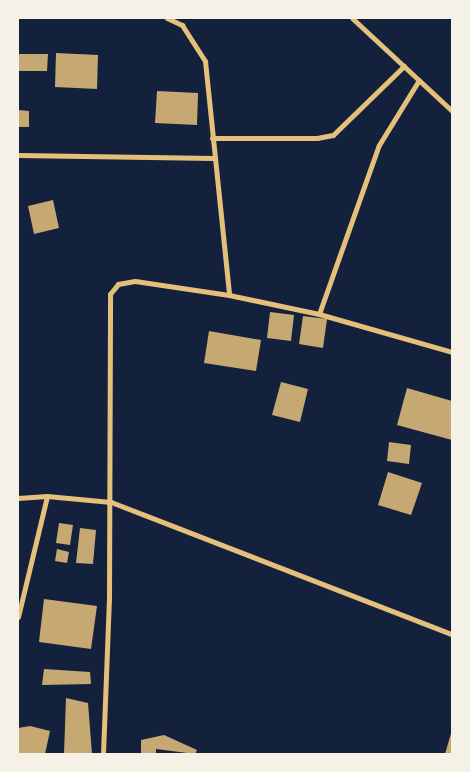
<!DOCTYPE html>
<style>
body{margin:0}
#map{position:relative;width:470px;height:772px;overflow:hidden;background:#14213d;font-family:Karla,sans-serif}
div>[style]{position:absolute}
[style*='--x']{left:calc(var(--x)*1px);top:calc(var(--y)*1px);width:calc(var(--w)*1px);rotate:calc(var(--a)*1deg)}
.building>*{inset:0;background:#c6a872}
.minor>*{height:5px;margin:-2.5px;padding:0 2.5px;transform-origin:2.5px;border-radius:2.5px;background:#e5c07b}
span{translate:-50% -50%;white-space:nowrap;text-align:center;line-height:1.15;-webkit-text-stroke:5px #f6f1e7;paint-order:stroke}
.frame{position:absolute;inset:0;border:19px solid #f6f1e7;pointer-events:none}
</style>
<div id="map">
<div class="building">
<i style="clip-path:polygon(56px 53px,98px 55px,97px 89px,55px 87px)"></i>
<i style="clip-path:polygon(18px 54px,48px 54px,47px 71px,18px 71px)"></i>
<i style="clip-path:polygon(157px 91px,198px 93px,197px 125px,155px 123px)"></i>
<i style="clip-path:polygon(18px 110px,29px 111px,29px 127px,18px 127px)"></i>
<i style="clip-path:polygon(53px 200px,59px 228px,34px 234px,28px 206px)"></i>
<i style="clip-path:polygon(270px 312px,294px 315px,291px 341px,267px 338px)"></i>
<i style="clip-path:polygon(303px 316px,327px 319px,323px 348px,299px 344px)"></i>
<i style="clip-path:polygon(209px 331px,261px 340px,256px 371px,204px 363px)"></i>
<i style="clip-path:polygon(281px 382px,308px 389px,300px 422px,272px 415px)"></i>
<i style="clip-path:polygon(407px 388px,452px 401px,452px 440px,397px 425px)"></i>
<i style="clip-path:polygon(389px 442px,411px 445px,409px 464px,387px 461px)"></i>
<i style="clip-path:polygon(388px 472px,422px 483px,411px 515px,378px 505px)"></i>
<i style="clip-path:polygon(59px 523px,73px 525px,70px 545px,56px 543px)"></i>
<i style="clip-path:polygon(80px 528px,96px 530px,93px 564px,76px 563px)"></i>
<i style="clip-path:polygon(57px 549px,69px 552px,67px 563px,55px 561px)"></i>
<i style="clip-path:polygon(44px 599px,97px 606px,91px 649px,39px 642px)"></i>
<i style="clip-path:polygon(44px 669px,90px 672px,91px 684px,42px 685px)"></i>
<i style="clip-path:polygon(66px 698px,88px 703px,92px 754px,64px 754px)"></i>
<i style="clip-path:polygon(30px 726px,50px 731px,45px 754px,18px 754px,18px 728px)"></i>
<i style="clip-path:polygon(452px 730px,452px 754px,445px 754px)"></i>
<i style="clip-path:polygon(164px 735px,197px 750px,195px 754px,156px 749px,156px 754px,141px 754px,141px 740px)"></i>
</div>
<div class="minor">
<i style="--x:167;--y:18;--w:17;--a:25"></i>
<i style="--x:182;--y:25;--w:43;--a:57.4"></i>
<i style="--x:205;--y:61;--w:235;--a:84.1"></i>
<i style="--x:352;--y:18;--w:137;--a:42.9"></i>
<i style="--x:212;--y:138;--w:105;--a:0"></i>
<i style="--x:317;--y:138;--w:16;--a:-11"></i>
<i style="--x:333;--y:135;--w:99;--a:-44.2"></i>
<i style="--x:18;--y:155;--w:196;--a:0.9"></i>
<i style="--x:319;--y:314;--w:179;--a:-70.5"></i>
<i style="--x:379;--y:145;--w:76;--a:-58.4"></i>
<i style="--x:18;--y:498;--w:29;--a:-4"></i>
<i style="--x:47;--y:496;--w:64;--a:5.4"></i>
<i style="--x:111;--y:502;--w:366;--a:21.2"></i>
<i style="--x:18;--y:617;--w:124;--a:-76.5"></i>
<i style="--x:103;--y:754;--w:154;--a:-87.8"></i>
<i style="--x:109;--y:600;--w:306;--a:-89.8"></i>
<i style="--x:110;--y:294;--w:13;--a:-51"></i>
<i style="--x:118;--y:284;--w:17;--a:-10"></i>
<i style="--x:135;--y:281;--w:95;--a:8.5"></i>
<i style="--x:229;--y:295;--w:92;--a:11.9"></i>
<i style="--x:319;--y:314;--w:138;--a:15.9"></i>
</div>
<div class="frame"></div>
</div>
